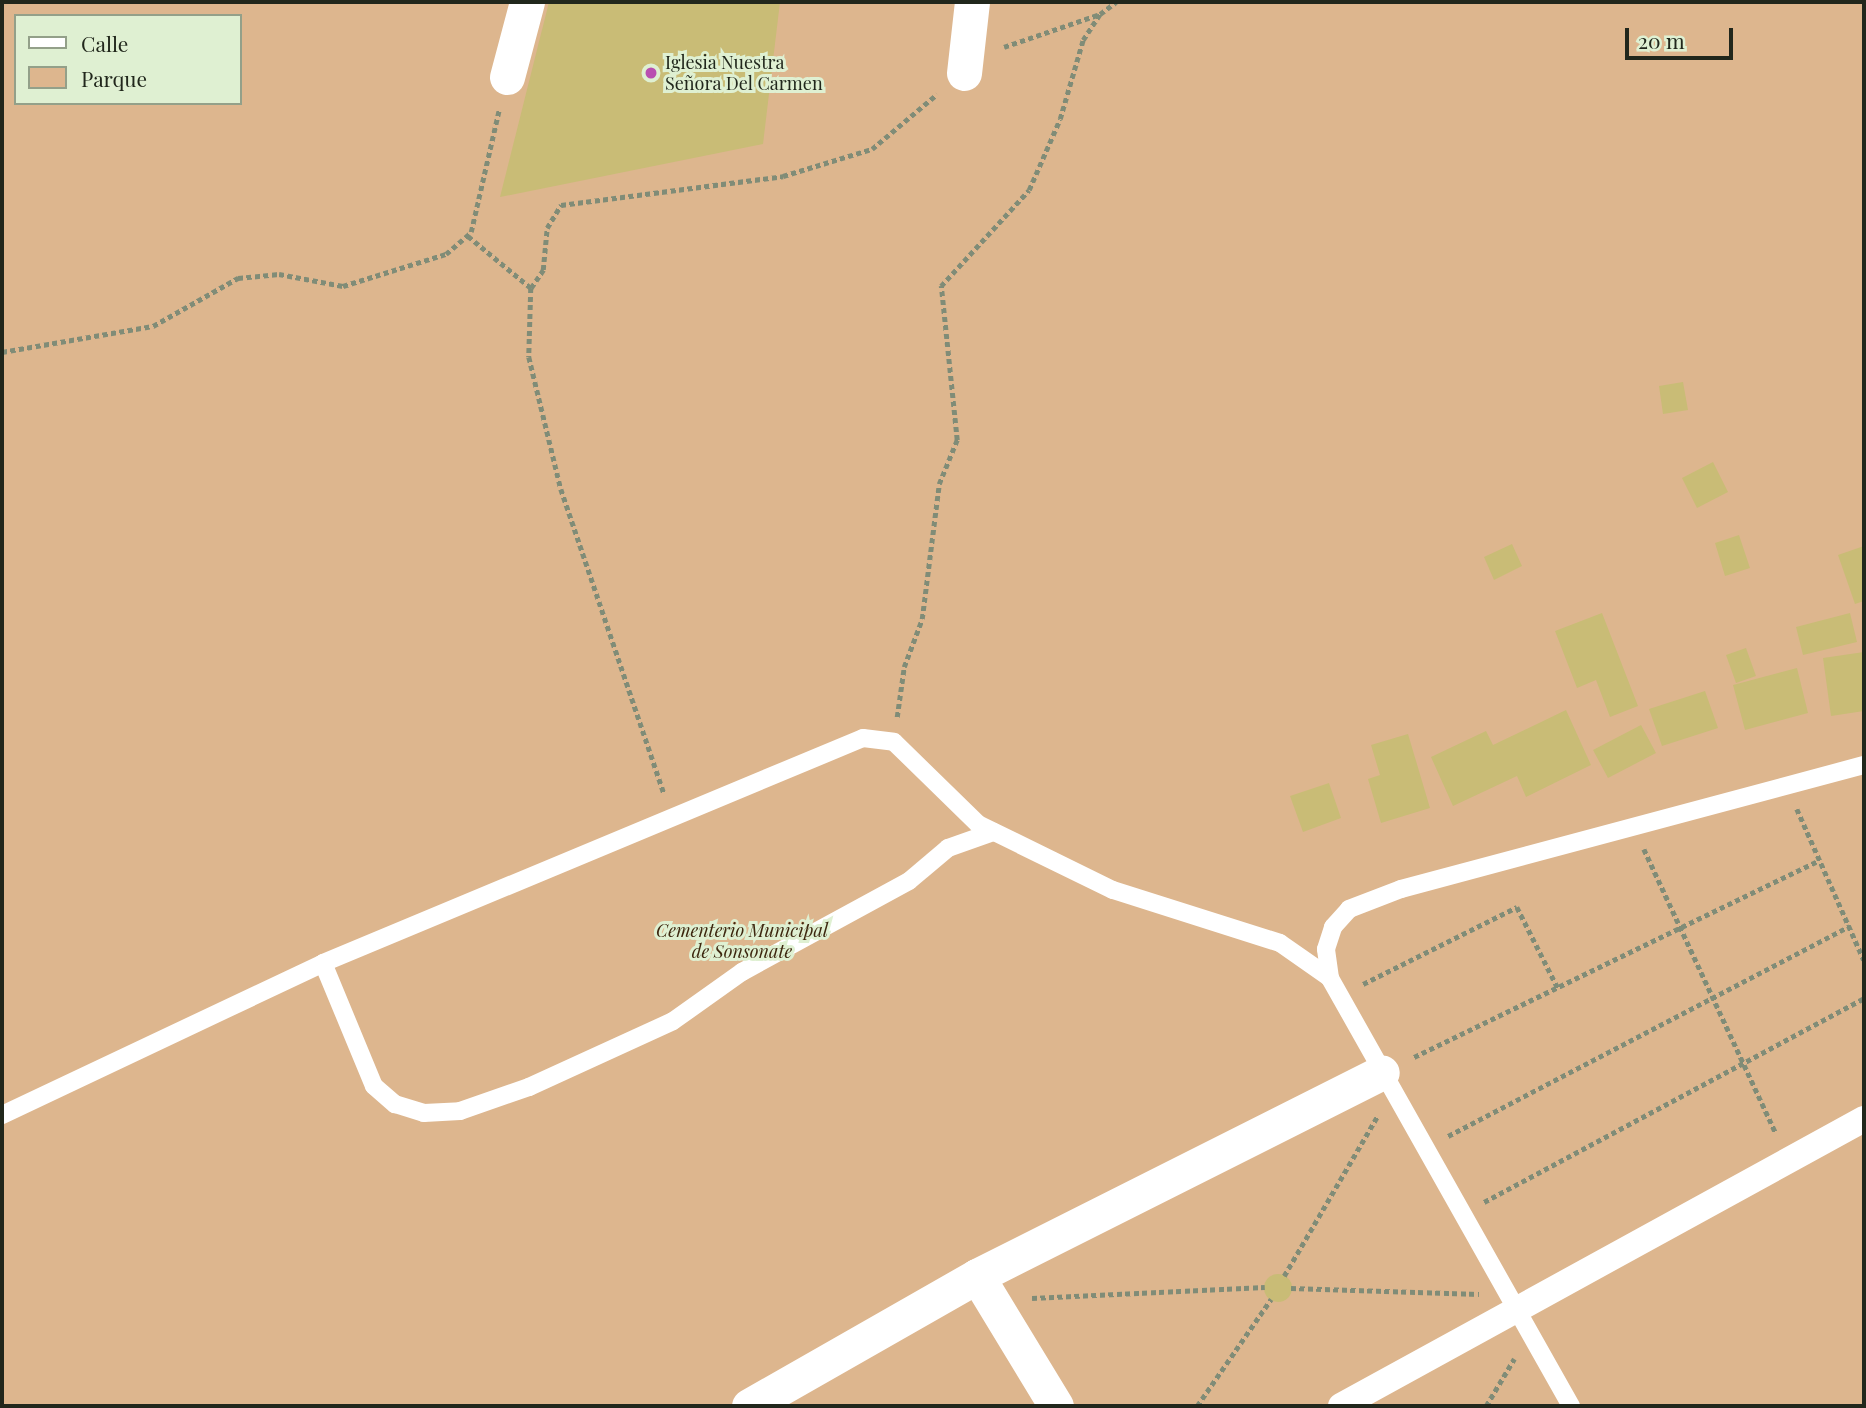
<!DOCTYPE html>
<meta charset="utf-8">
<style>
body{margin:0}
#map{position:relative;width:1866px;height:1408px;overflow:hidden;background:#dff0d2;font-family:"Playfair Display",serif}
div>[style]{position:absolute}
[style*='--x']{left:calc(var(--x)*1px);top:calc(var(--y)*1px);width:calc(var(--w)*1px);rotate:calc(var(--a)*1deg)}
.green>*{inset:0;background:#ddb68e}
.building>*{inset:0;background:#c9bc76}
.round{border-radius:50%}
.path>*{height:4.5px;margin-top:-2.25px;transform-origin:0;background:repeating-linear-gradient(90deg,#808c77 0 5px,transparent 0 8.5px)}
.service>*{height:18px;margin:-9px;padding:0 9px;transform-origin:9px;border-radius:9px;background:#fff}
.pedestrian>*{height:26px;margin:-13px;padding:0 13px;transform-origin:13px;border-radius:13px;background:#fff}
.minor>*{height:35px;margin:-17.5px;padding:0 17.5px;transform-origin:17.5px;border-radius:17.5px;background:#fff}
.dots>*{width:19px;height:19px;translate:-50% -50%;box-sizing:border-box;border:4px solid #dff0d2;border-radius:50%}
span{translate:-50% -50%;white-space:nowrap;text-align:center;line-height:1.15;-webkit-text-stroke:6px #dff0d2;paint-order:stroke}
.poi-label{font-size:18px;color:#21271c}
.left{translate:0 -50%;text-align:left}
.park-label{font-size:18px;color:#3d270f;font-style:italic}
.frame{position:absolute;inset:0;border:4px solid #21271c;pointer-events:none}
.legend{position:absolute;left:14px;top:14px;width:228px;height:91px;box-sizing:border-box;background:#dff0d2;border:2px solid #93a089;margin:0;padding:9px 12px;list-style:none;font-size:21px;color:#21271c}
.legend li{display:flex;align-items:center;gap:14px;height:35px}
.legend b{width:35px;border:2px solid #93a089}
.scale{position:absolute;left:1625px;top:28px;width:108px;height:32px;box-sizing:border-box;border:4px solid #21271c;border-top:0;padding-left:9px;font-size:21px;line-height:24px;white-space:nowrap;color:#21271c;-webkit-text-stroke:5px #dff0d2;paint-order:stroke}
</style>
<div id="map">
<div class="green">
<i style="clip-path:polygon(evenodd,2px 2px,1864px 2px,1864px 1406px,2px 1406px,2px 2px,16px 16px,240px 16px,240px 103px,16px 103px,16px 16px)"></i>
</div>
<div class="building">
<i style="clip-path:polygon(549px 2px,780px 2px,763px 144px,500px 197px)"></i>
<i style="clip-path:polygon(1683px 382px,1688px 410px,1663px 414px,1659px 386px)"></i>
<i style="clip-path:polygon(1713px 462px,1728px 492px,1697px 508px,1682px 478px)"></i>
<i style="clip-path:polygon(1739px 535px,1750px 568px,1725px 576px,1715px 543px)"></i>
<i style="clip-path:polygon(1512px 544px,1522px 566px,1494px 580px,1484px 557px)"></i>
<i style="clip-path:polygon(1864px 546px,1864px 601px,1855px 604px,1838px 555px)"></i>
<i style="clip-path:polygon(1602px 613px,1638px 706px,1610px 717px,1596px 680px,1577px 688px,1555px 631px)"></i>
<i style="clip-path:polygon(1850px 613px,1857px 642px,1803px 655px,1796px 627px)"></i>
<i style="clip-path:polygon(1746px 648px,1756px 676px,1736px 683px,1726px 655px)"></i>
<i style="clip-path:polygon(1864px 652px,1864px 711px,1831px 716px,1823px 658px)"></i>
<i style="clip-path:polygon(1797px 668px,1808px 713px,1745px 730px,1733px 685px)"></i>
<i style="clip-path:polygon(1705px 691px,1718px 728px,1662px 746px,1649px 709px)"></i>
<i style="clip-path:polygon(1566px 710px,1591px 765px,1526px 797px,1517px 776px,1453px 806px,1431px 757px,1486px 731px,1493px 745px)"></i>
<i style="clip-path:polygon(1641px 725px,1656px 753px,1608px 778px,1593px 750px)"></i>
<i style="clip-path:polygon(1408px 734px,1430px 808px,1381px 823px,1368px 779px,1380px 775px,1371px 745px)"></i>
<i style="clip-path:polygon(1329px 783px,1341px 818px,1303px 832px,1290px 796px)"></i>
<i class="round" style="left:1264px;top:1274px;width:28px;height:28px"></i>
</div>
<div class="path">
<i style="--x:1004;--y:47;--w:102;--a:-19"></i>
<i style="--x:1100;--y:14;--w:20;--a:-37"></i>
<i style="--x:468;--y:236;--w:82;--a:39.5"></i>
<i style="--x:531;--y:288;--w:69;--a:91.7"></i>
<i style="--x:529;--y:357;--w:136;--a:76.4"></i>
<i style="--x:561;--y:489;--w:322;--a:71.3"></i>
<i style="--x:531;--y:288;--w:22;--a:-56"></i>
<i style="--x:543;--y:270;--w:42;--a:-84.6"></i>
<i style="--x:547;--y:228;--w:27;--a:-59"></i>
<i style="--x:561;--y:205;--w:224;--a:-7.4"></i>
<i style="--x:783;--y:176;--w:93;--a:-16.9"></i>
<i style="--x:872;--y:149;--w:85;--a:-40.2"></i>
<i style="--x:2;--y:352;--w:153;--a:-9.8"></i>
<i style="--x:153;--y:326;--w:98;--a:-29.5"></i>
<i style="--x:238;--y:278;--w:41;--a:-5.6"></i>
<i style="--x:279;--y:274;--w:65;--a:10.6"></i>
<i style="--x:343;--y:286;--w:108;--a:-17.3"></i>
<i style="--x:446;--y:254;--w:33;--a:-41"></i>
<i style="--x:471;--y:232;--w:125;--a:-77.1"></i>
<i style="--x:897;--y:717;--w:50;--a:-82"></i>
<i style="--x:904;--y:667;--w:51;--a:-69.4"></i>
<i style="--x:922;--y:619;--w:136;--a:-82.8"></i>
<i style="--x:939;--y:484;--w:48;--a:-67.8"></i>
<i style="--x:957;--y:440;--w:155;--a:-95.9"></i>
<i style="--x:941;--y:286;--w:130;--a:-47.5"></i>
<i style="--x:1029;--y:190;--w:77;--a:-66.4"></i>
<i style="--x:1060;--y:119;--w:82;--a:-73.8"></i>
<i style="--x:1083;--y:40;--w:31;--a:-57"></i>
<i style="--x:1797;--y:809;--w:165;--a:66.1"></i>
<i style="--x:1644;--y:849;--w:313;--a:65.1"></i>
<i style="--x:1363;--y:984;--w:172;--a:-26.6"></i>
<i style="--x:1517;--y:907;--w:91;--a:63.2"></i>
<i style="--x:1414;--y:1057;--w:450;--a:-25.9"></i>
<i style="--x:1448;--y:1136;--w:453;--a:-27.6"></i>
<i style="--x:1484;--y:1202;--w:431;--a:-28.2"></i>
<i style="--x:1284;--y:1276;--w:184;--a:-59.7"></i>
<i style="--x:1291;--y:1288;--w:188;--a:1.8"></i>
<i style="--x:1032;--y:1298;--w:233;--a:-2.7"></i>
<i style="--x:1197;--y:1406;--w:130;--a:-55.3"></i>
<i style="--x:1486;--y:1406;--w:55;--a:-59.2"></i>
</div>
<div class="service">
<i style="--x:323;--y:963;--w:133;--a:67.5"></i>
<i style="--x:374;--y:1086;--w:28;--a:41"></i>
<i style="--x:395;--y:1104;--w:30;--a:17"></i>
<i style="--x:424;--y:1113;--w:36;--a:-3"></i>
<i style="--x:460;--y:1111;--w:73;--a:-19.2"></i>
<i style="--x:529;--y:1087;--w:158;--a:-24.6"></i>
<i style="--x:673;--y:1021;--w:85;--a:-35.4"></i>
<i style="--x:742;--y:972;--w:190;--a:-28.6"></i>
<i style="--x:909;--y:881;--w:51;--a:-40.2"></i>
<i style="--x:948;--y:848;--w:48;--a:-19.6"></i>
<i style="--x:2;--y:1115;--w:355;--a:-25.3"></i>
<i style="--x:323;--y:963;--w:585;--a:-22.62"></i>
<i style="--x:863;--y:738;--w:31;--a:7"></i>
<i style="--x:894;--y:742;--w:117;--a:44.3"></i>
<i style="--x:978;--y:824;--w:150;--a:26.1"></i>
<i style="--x:1113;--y:890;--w:175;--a:17.6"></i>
<i style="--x:1280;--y:943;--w:61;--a:35"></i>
<i style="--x:1571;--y:1406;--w:491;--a:-119.4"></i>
<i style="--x:1330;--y:978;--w:29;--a:-98"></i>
<i style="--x:1326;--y:949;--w:23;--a:-72"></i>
<i style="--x:1333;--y:927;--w:24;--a:-48"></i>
<i style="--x:1349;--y:909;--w:56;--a:-21"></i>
<i style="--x:1401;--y:889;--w:479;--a:-15"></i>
</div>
<div class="pedestrian">
<i style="--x:1341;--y:1406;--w:597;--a:-28.76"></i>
</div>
<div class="minor">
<i style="--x:964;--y:73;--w:71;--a:-83.6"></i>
<i style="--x:507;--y:77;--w:78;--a:-75.1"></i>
<i style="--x:977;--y:1276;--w:152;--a:58.7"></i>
<i style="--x:749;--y:1406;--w:262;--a:-29.7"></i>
<i style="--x:977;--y:1276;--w:453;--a:-26.7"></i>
</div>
<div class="dots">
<i style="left:651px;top:73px;background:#b94fb1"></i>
</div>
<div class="poi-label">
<span class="left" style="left:665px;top:73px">Iglesia Nuestra<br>Señora Del Carmen</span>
</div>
<div class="park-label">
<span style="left:742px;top:941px">Cementerio Municipal<br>de Sonsonate</span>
</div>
<div class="frame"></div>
<ul class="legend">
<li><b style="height:9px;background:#fff"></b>Calle</li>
<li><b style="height:19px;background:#ddb68e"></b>Parque</li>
</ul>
<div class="scale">20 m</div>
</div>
